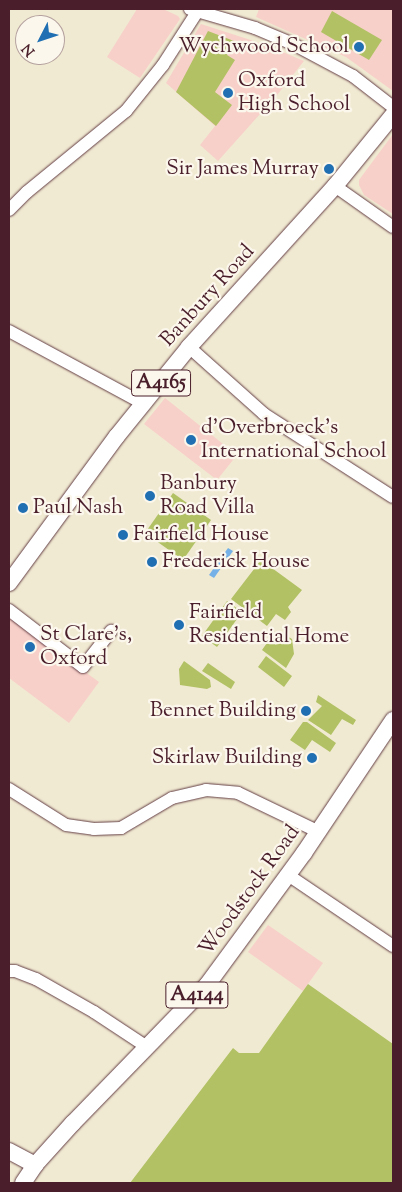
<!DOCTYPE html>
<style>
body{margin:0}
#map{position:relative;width:402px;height:1192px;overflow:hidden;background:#f1ead2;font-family:"Sorts Mill Goudy",serif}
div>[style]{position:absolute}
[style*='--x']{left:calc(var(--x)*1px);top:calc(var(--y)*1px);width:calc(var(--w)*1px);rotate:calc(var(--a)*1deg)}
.built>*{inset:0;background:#f7d0c9}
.green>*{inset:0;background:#b1c164}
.water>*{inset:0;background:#75b1e7}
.roads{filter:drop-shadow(0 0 1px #633d44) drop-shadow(0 0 1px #633d44)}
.minor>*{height:12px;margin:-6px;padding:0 6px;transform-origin:6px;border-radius:6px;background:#fff}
.major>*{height:16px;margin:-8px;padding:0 8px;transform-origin:8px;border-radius:8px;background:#fff}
.dots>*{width:14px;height:14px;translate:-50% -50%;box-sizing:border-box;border:2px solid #fbf7ec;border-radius:50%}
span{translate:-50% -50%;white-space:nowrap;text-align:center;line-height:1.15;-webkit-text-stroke:4.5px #fbf7ec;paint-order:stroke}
.shield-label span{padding:1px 4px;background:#fbf7ec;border:1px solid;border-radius:4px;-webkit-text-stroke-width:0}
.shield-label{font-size:20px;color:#4a1f2b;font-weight:700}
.poi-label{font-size:21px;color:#4a1f2b}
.right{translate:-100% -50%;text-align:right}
.left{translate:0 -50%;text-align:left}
.street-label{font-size:21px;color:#4a1f2b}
.frame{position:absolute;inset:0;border:10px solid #4a1f2b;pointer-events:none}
.north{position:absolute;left:15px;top:15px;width:50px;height:50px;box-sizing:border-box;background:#fbf7ec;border:1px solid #b4a19f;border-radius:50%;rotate:229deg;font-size:14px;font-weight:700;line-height:20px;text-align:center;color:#4a1f2b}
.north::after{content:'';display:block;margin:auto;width:18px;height:22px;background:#1f6fb2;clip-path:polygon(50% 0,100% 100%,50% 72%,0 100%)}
</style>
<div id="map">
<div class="built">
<i style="clip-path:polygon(137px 9px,163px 9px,178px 16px,180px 19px,140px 78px,107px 57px)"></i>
<i style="clip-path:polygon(259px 9px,393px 9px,393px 91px,346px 57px,256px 17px)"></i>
<i style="clip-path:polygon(201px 24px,266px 45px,304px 61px,277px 95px,218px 161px,200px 145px,215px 126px,166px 83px)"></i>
<i style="clip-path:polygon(393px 134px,393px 214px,364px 195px,359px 185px,359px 180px)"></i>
<i style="clip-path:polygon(165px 398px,237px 455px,217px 480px,144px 424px)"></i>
<i style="clip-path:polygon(9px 616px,99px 682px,69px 723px,9px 678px)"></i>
<i style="clip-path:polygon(268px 925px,323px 963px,303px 991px,248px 952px)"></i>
</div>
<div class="green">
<i style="clip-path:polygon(332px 11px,382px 40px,369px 60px,321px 32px)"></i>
<i style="clip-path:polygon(208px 31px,234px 41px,227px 55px,235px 60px,215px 92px,232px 105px,216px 126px,176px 92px)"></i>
<i style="clip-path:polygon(173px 493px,211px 520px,183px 560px,145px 533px)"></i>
<i style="clip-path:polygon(261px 560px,302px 590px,288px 607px,291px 612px,285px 620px,276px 614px,267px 626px,231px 599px)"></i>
<i style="clip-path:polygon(227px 601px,242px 612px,217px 647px,202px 636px)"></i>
<i style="clip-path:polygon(284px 634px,292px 639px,294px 654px,286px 668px,262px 650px,269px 640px,276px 645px)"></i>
<i style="clip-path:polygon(266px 656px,292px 676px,284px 687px,258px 667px)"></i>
<i style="clip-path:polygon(184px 661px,210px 680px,211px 687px,207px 689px,180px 685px,179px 669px)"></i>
<i style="clip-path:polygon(208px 663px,235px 682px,231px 689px,202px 671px)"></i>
<i style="clip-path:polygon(318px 695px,356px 720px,353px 725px,342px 719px,331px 735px,308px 720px,322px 706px,316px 702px)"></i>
<i style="clip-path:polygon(303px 722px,307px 722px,336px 743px,330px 752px,312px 740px,305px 750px,290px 740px)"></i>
<i style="clip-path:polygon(308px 984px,393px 1044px,393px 1183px,130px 1183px,233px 1048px,239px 1053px,259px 1053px)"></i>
</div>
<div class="water">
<i style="clip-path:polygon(228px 548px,233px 551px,214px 578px,209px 575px)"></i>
</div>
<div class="roads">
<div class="minor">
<i style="--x:190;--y:9;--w:68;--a:16.3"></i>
<i style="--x:255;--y:28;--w:41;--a:22.8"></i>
<i style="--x:293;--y:44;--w:68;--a:28.1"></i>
<i style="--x:353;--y:76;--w:51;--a:37.8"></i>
<i style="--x:335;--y:186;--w:71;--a:35.3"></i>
<i style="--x:9;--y:210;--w:25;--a:-45"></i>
<i style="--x:27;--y:192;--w:128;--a:-39.3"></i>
<i style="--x:126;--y:111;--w:59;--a:-51.2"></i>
<i style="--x:163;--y:65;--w:63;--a:-57.3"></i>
<i style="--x:9;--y:331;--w:153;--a:28.4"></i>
<i style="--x:189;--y:347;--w:101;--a:41.8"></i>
<i style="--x:264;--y:414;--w:153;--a:32.8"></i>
<i style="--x:9;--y:610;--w:93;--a:37.6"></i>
<i style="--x:83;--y:667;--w:46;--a:-52.1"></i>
<i style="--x:9;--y:789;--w:67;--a:32.3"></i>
<i style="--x:66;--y:825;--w:28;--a:8"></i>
<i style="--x:94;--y:829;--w:27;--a:-2"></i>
<i style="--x:121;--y:828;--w:59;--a:-30.5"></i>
<i style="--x:172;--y:798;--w:35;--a:-13"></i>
<i style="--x:206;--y:790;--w:32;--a:5"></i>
<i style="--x:238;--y:793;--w:90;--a:25.7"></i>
<i style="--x:288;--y:875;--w:127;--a:34.1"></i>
<i style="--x:9;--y:971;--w:6;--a:0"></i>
<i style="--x:15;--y:971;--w:22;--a:21"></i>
<i style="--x:36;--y:979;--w:67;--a:29.6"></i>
<i style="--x:94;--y:1012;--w:64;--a:33.4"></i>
</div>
<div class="major">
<i style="--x:9;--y:583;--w:182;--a:-53.7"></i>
<i style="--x:117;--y:436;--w:114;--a:-51"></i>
<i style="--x:189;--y:347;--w:217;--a:-47.8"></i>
<i style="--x:335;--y:186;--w:92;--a:-50.8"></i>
<i style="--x:9;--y:1151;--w:30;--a:28"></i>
<i style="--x:23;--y:1183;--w:22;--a:-56"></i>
<i style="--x:35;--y:1165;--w:57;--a:-47.9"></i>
<i style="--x:73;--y:1123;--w:192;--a:-45.8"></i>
<i style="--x:207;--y:985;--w:164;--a:-53.7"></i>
<i style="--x:304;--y:853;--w:160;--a:-56.2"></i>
</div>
</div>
<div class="dots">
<i style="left:359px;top:47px;background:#1f6fb2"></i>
<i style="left:228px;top:93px;background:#1f6fb2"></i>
<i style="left:329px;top:169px;background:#1f6fb2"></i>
<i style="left:191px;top:440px;background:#1f6fb2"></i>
<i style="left:150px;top:496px;background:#1f6fb2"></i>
<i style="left:23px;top:508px;background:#1f6fb2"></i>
<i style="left:123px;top:535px;background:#1f6fb2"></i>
<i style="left:152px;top:562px;background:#1f6fb2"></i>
<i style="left:179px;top:625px;background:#1f6fb2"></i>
<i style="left:30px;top:647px;background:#1f6fb2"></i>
<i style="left:306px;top:711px;background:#1f6fb2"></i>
<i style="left:312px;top:758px;background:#1f6fb2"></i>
</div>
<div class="shield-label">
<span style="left:161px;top:383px">A4165</span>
<span style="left:197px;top:995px">A4144</span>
</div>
<div class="poi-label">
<span class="right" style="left:349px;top:47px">Wychwood School</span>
<span class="left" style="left:238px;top:93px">Oxford<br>High School</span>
<span class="right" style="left:319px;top:169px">Sir James Murray</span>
<span class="left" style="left:201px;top:440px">d'Overbroeck's<br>International School</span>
<span class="left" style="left:160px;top:496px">Banbury<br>Road Villa</span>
<span class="left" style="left:33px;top:508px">Paul Nash</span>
<span class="left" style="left:133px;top:535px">Fairfield House</span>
<span class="left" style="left:162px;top:562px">Frederick House</span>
<span class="left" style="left:189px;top:625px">Fairfield<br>Residential Home</span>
<span class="left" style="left:40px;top:647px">St Clare's,<br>Oxford</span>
<span class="right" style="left:296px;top:711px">Bennet Building</span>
<span class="right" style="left:302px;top:758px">Skirlaw Building</span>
</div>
<div class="street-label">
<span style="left:208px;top:296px;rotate:-48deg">Banbury Road</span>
<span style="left:250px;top:891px;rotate:-54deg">Woodstock Road</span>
</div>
<div class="frame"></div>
<div class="north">N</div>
</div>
